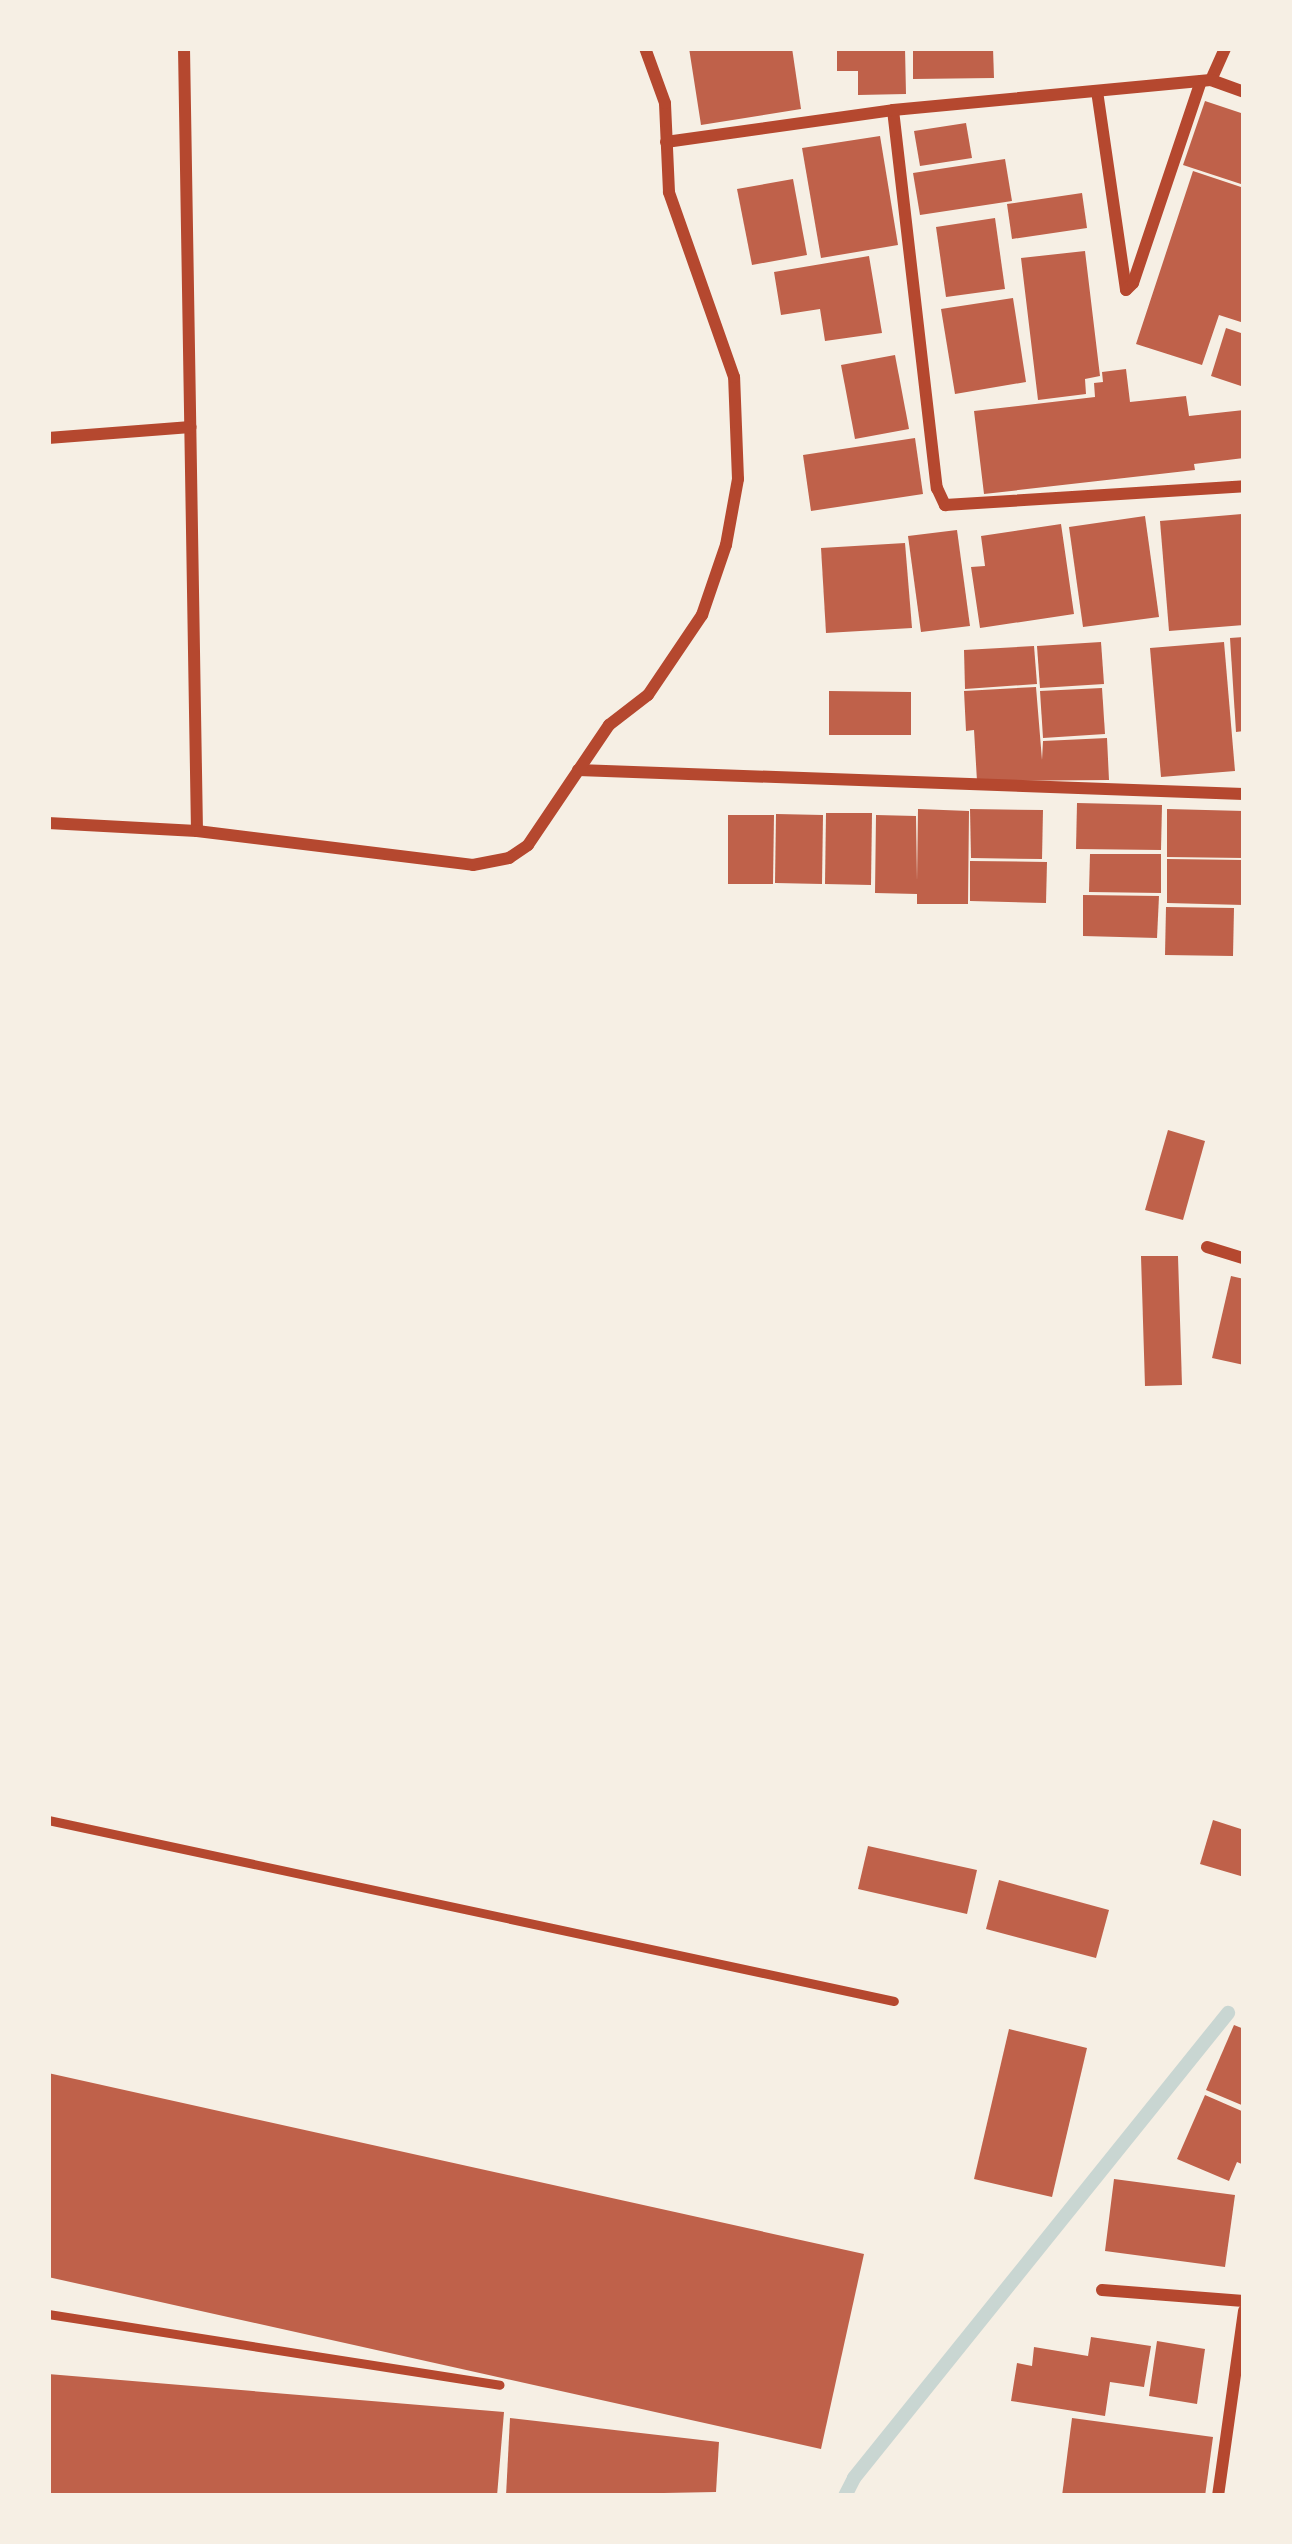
<!DOCTYPE html>
<style>
body{margin:0}
#map{position:relative;width:1292px;height:2544px;overflow:hidden;background:#f6efe4;font-family:"DM Sans",sans-serif}
div>[style]{position:absolute}
[style*='--x']{left:calc(var(--x)*1px);top:calc(var(--y)*1px);width:calc(var(--w)*1px);rotate:calc(var(--a)*1deg)}
.stream>*{height:14px;margin:-7px;padding:0 7px;transform-origin:7px;border-radius:7px;background:#c9d6d2}
.building>*{inset:0;background:#bf614a}
.service>*{height:9px;margin:-4.5px;padding:0 4.5px;transform-origin:4.5px;border-radius:4.5px;background:#b5482f}
.minor>*{height:12px;margin:-6px;padding:0 6px;transform-origin:6px;border-radius:6px;background:#b5482f}
span{translate:-50% -50%;white-space:nowrap;text-align:center;line-height:1.15;-webkit-text-stroke:9px #f6efe4;paint-order:stroke}
.frame{position:absolute;inset:0;border:51px solid #f6efe4;pointer-events:none}
</style>
<div id="map">
<div class="stream">
<i style="--x:845;--y:2496;--w:20;--a:-63"></i>
<i style="--x:854;--y:2478;--w:597;--a:-51.19"></i>
</div>
<div class="building">
<i style="clip-path:polygon(689px 48px,792px 48px,801px 109px,701px 125px)"></i>
<i style="clip-path:polygon(837px 48px,905px 48px,906px 94px,858px 95px,858px 71px,837px 71px)"></i>
<i style="clip-path:polygon(913px 48px,993px 48px,994px 78px,913px 79px)"></i>
<i style="clip-path:polygon(1205px 101px,1244px 114px,1244px 185px,1183px 165px)"></i>
<i style="clip-path:polygon(966px 123px,972px 158px,920px 166px,914px 131px)"></i>
<i style="clip-path:polygon(880px 136px,898px 245px,821px 258px,802px 148px)"></i>
<i style="clip-path:polygon(1005px 159px,1012px 201px,920px 215px,913px 173px)"></i>
<i style="clip-path:polygon(1193px 171px,1244px 188px,1244px 323px,1219px 315px,1202px 365px,1136px 344px)"></i>
<i style="clip-path:polygon(793px 179px,807px 255px,752px 265px,737px 189px)"></i>
<i style="clip-path:polygon(1082px 193px,1087px 228px,1012px 239px,1007px 204px)"></i>
<i style="clip-path:polygon(995px 218px,1005px 289px,946px 297px,936px 227px)"></i>
<i style="clip-path:polygon(1085px 251px,1100px 376px,1085px 379px,1086px 394px,1038px 400px,1021px 258px)"></i>
<i style="clip-path:polygon(869px 256px,882px 333px,825px 341px,820px 309px,781px 315px,774px 272px)"></i>
<i style="clip-path:polygon(1013px 298px,1026px 382px,955px 394px,941px 309px)"></i>
<i style="clip-path:polygon(1226px 328px,1244px 334px,1244px 387px,1211px 376px)"></i>
<i style="clip-path:polygon(895px 355px,909px 429px,855px 439px,841px 365px)"></i>
<i style="clip-path:polygon(1126px 369px,1130px 402px,1186px 396px,1189px 416px,1244px 410px,1244px 458px,1194px 464px,1195px 470px,984px 494px,974px 411px,1095px 397px,1094px 383px,1103px 382px,1102px 372px)"></i>
<i style="clip-path:polygon(915px 438px,923px 494px,811px 511px,803px 455px)"></i>
<i style="clip-path:polygon(1242px 514px,1244px 625px,1169px 631px,1160px 521px)"></i>
<i style="clip-path:polygon(1145px 516px,1159px 617px,1083px 627px,1069px 527px)"></i>
<i style="clip-path:polygon(1061px 524px,1074px 614px,980px 628px,971px 567px,985px 566px,981px 536px)"></i>
<i style="clip-path:polygon(957px 530px,970px 626px,921px 632px,908px 536px)"></i>
<i style="clip-path:polygon(905px 543px,912px 628px,826px 633px,821px 548px)"></i>
<i style="clip-path:polygon(1244px 637px,1244px 731px,1236px 732px,1230px 638px)"></i>
<i style="clip-path:polygon(1101px 642px,1104px 684px,1040px 688px,1037px 646px)"></i>
<i style="clip-path:polygon(1224px 642px,1235px 771px,1161px 777px,1150px 648px)"></i>
<i style="clip-path:polygon(1034px 646px,1037px 684px,965px 689px,964px 650px)"></i>
<i style="clip-path:polygon(1036px 687px,1042px 760px,1043px 741px,1107px 738px,1109px 780px,977px 781px,974px 730px,966px 731px,964px 691px)"></i>
<i style="clip-path:polygon(1102px 688px,1105px 734px,1043px 738px,1040px 691px)"></i>
<i style="clip-path:polygon(829px 691px,911px 692px,911px 735px,829px 735px)"></i>
<i style="clip-path:polygon(1077px 803px,1162px 805px,1161px 850px,1076px 849px)"></i>
<i style="clip-path:polygon(918px 809px,969px 811px,968px 904px,917px 904px,917px 894px,875px 893px,876px 815px,916px 816px,917px 881px)"></i>
<i style="clip-path:polygon(970px 809px,1043px 810px,1042px 859px,971px 858px)"></i>
<i style="clip-path:polygon(1167px 809px,1244px 811px,1244px 858px,1167px 857px)"></i>
<i style="clip-path:polygon(826px 813px,872px 813px,871px 885px,825px 884px)"></i>
<i style="clip-path:polygon(776px 814px,823px 815px,822px 884px,775px 883px)"></i>
<i style="clip-path:polygon(728px 815px,774px 815px,773px 884px,728px 884px)"></i>
<i style="clip-path:polygon(1090px 854px,1161px 854px,1161px 893px,1089px 892px)"></i>
<i style="clip-path:polygon(1167px 859px,1244px 860px,1244px 905px,1167px 903px)"></i>
<i style="clip-path:polygon(970px 861px,1047px 862px,1046px 903px,970px 901px)"></i>
<i style="clip-path:polygon(1083px 895px,1159px 896px,1157px 938px,1083px 936px)"></i>
<i style="clip-path:polygon(1166px 907px,1234px 908px,1233px 956px,1165px 955px)"></i>
<i style="clip-path:polygon(1168px 1130px,1205px 1141px,1183px 1220px,1145px 1210px)"></i>
<i style="clip-path:polygon(1141px 1256px,1178px 1256px,1182px 1385px,1145px 1386px)"></i>
<i style="clip-path:polygon(1231px 1276px,1244px 1279px,1244px 1365px,1212px 1358px)"></i>
<i style="clip-path:polygon(1213px 1820px,1244px 1830px,1244px 1877px,1200px 1864px)"></i>
<i style="clip-path:polygon(868px 1846px,977px 1870px,967px 1914px,858px 1889px)"></i>
<i style="clip-path:polygon(999px 1880px,1109px 1910px,1096px 1958px,986px 1929px)"></i>
<i style="clip-path:polygon(1234px 2025px,1244px 2029px,1244px 2106px,1206px 2090px)"></i>
<i style="clip-path:polygon(1009px 2029px,1087px 2048px,1052px 2197px,974px 2179px)"></i>
<i style="clip-path:polygon(48px 2073px,864px 2254px,821px 2449px,48px 2277px)"></i>
<i style="clip-path:polygon(1205px 2095px,1244px 2112px,1244px 2165px,1237px 2162px,1229px 2181px,1177px 2159px)"></i>
<i style="clip-path:polygon(1114px 2179px,1235px 2195px,1225px 2267px,1105px 2251px)"></i>
<i style="clip-path:polygon(1091px 2337px,1151px 2346px,1144px 2387px,1110px 2382px,1105px 2416px,1011px 2401px,1017px 2363px,1032px 2366px,1034px 2347px,1088px 2356px)"></i>
<i style="clip-path:polygon(1157px 2341px,1205px 2349px,1197px 2404px,1149px 2396px)"></i>
<i style="clip-path:polygon(48px 2374px,504px 2412px,497px 2496px,48px 2496px)"></i>
<i style="clip-path:polygon(510px 2418px,719px 2442px,716px 2492px,506px 2496px)"></i>
<i style="clip-path:polygon(1072px 2418px,1213px 2437px,1205px 2496px,1062px 2496px)"></i>
</div>
<div class="service">
<i style="--x:48;--y:1820;--w:865;--a:12.08"></i>
<i style="--x:48;--y:2314;--w:457;--a:8.9"></i>
</div>
<div class="minor">
<i style="--x:184;--y:48;--w:783;--a:89.05"></i>
<i style="--x:1211;--y:80;--w:35;--a:-66"></i>
<i style="--x:1097;--y:91;--w:201;--a:81.7"></i>
<i style="--x:893;--y:110;--w:381;--a:83.4"></i>
<i style="--x:937;--y:488;--w:19;--a:65"></i>
<i style="--x:945;--y:505;--w:300;--a:-3.6"></i>
<i style="--x:666;--y:142;--w:229;--a:-8"></i>
<i style="--x:893;--y:110;--w:319;--a:-5.4"></i>
<i style="--x:1211;--y:80;--w:35;--a:20"></i>
<i style="--x:1126;--y:290;--w:10;--a:-45"></i>
<i style="--x:1133;--y:283;--w:213;--a:-71.4"></i>
<i style="--x:48;--y:438;--w:143;--a:-4.4"></i>
<i style="--x:578;--y:770;--w:666;--a:2.06"></i>
<i style="--x:48;--y:823;--w:149;--a:3.1"></i>
<i style="--x:197;--y:831;--w:278;--a:7"></i>
<i style="--x:473;--y:865;--w:37;--a:-11"></i>
<i style="--x:509;--y:858;--w:23;--a:-34"></i>
<i style="--x:528;--y:845;--w:145;--a:-56"></i>
<i style="--x:609;--y:725;--w:49;--a:-37.6"></i>
<i style="--x:648;--y:695;--w:97;--a:-56"></i>
<i style="--x:702;--y:615;--w:74;--a:-71.1"></i>
<i style="--x:726;--y:545;--w:67;--a:-79.7"></i>
<i style="--x:738;--y:479;--w:102;--a:-92.2"></i>
<i style="--x:734;--y:377;--w:196;--a:-109.4"></i>
<i style="--x:669;--y:192;--w:89;--a:-92.6"></i>
<i style="--x:665;--y:103;--w:59;--a:-110"></i>
<i style="--x:1207;--y:1247;--w:39;--a:17"></i>
<i style="--x:1102;--y:2290;--w:142;--a:4.4"></i>
<i style="--x:1218;--y:2496;--w:187;--a:-82"></i>
</div>
<div class="frame"></div>
</div>
